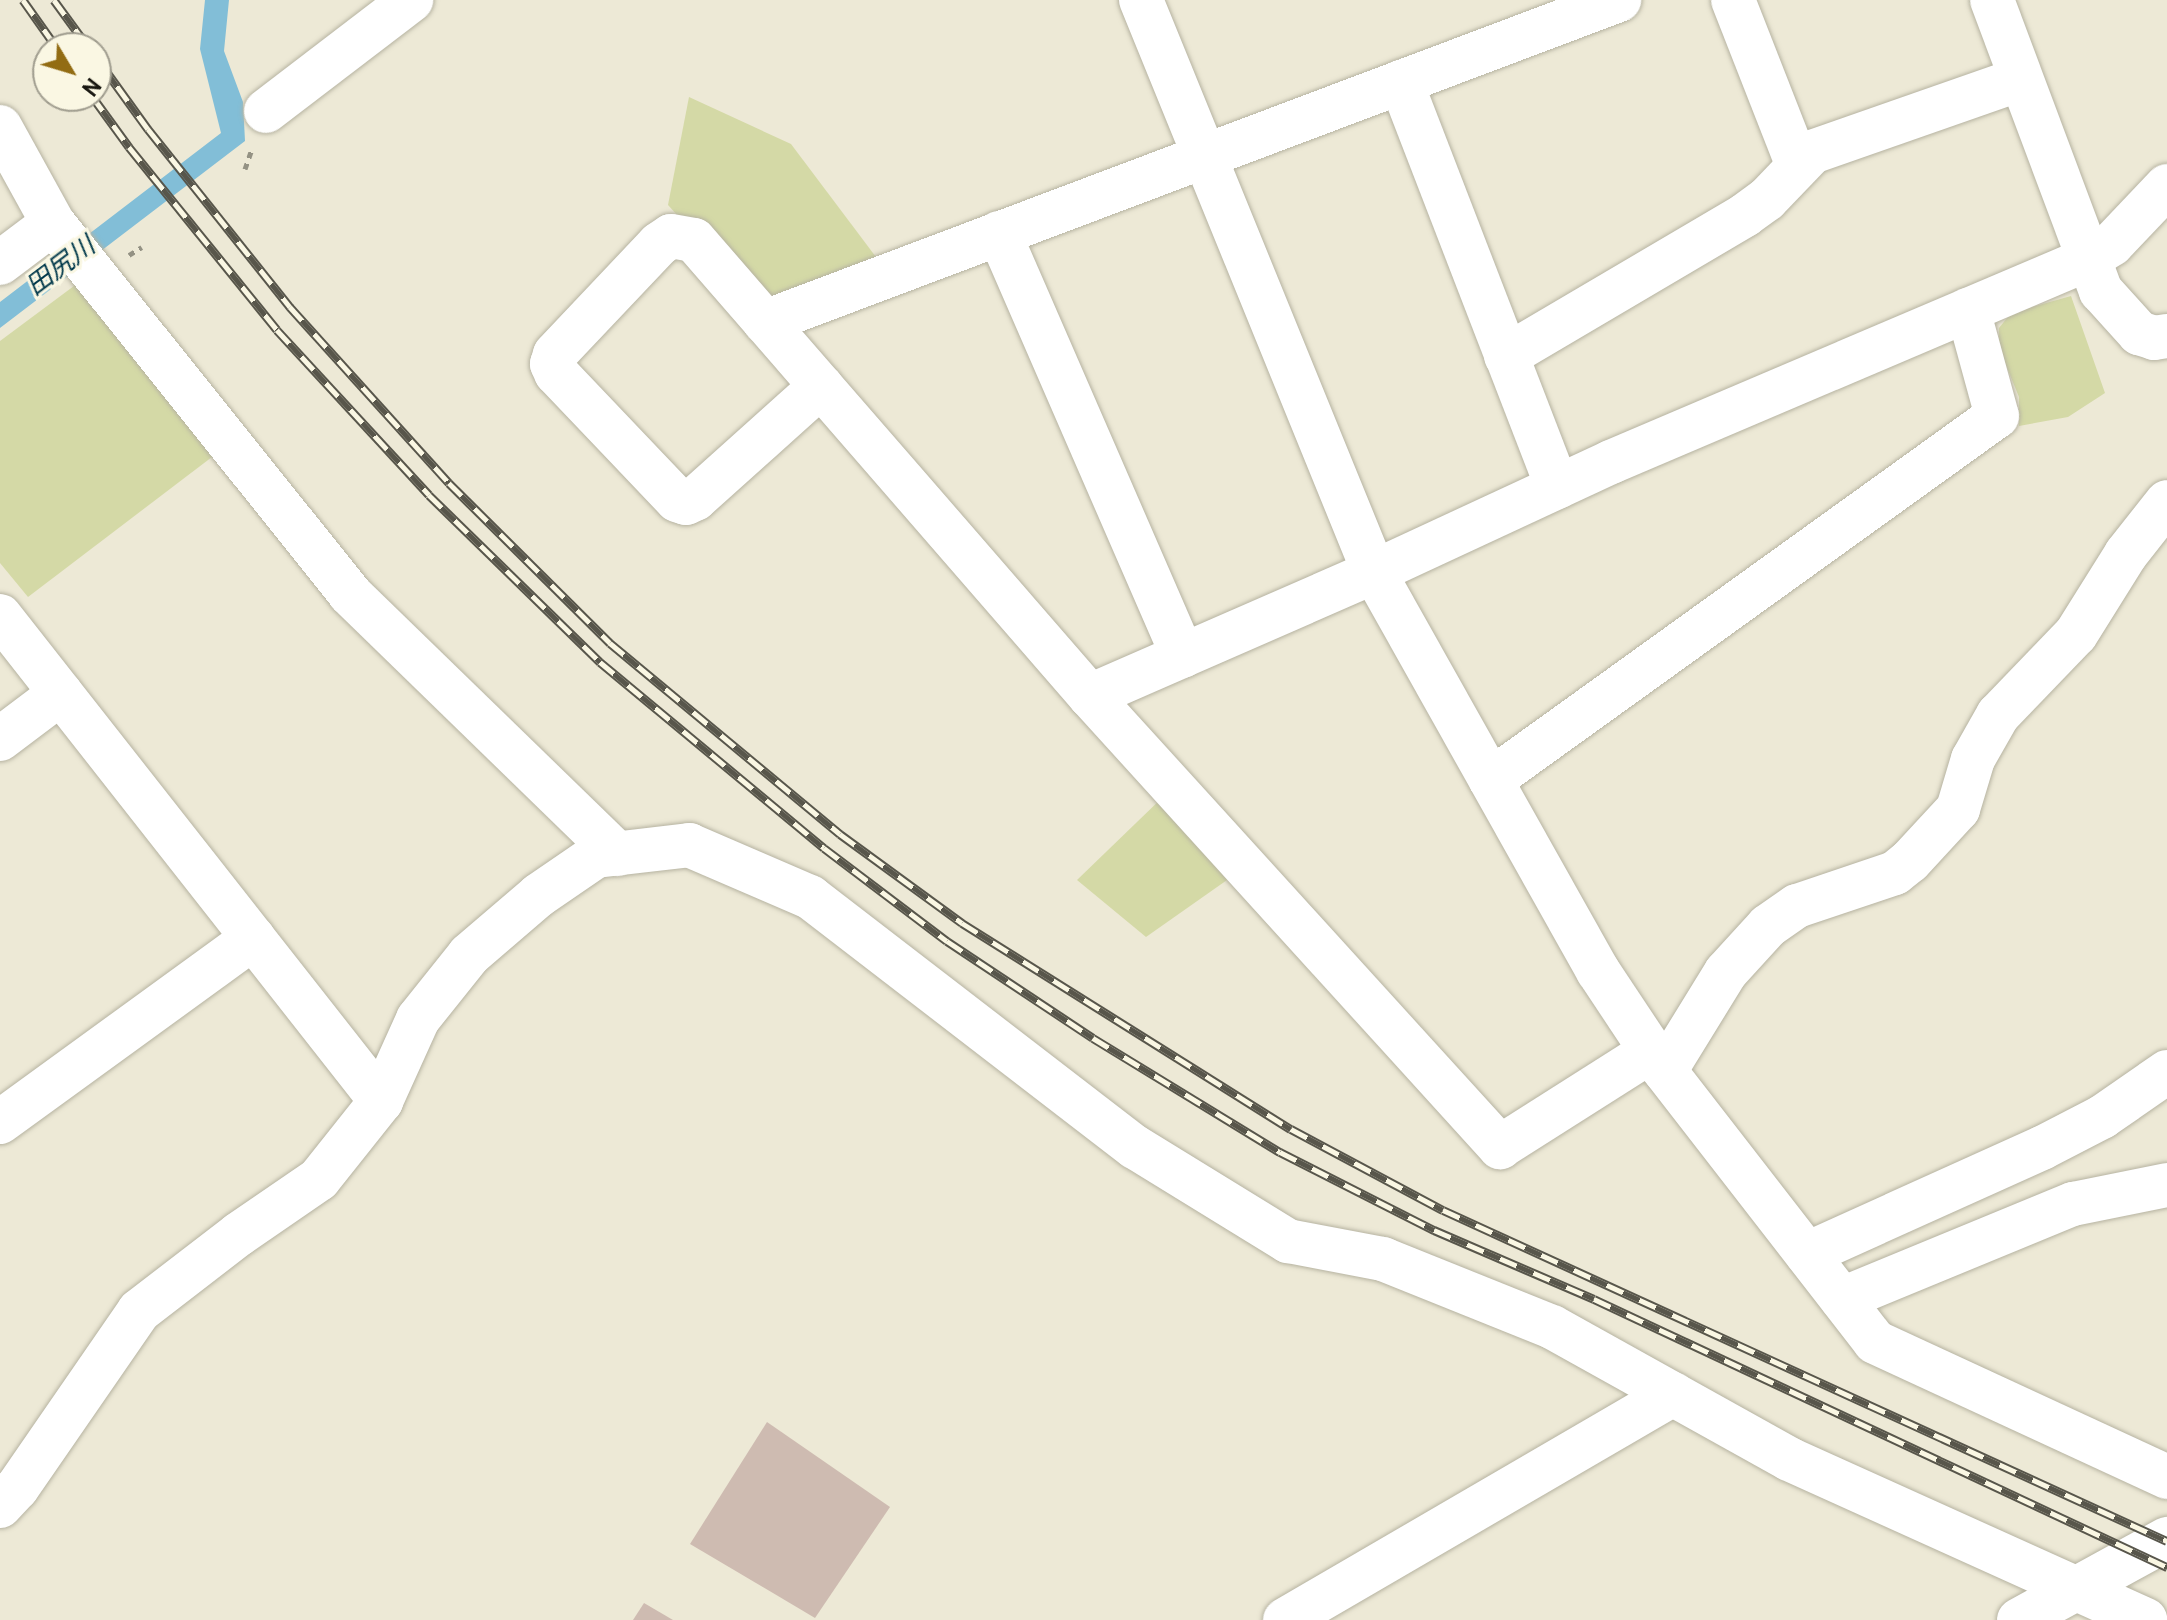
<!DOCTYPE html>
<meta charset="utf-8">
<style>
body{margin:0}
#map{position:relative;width:2167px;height:1620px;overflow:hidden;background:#ede9d6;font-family:Overpass,"Noto Sans JP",sans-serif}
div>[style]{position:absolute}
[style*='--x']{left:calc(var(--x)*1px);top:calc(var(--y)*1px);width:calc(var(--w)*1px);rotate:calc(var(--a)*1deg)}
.green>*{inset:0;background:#d4d9a6}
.water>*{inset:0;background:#82bed7}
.building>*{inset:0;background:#cebbb1}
.path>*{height:5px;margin-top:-2.5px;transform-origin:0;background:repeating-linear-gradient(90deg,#949284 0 6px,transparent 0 12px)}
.roads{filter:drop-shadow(0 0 2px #b6b3a1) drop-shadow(0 0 2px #b6b3a1)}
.minor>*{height:44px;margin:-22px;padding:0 22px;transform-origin:22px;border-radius:22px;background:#fff}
.rail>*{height:9px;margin-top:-4.5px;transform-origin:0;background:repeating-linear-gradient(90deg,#faf7e3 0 18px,#58564b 0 36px);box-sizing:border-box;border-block:2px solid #58564b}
span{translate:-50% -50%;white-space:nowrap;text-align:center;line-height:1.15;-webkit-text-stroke:6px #faf7e3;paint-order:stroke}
.water-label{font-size:26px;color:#033a4c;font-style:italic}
.north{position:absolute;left:32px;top:32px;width:80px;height:80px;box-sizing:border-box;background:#faf7e3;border:2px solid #a09d8f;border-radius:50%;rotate:128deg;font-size:22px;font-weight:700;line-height:32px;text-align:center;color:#181710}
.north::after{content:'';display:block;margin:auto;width:28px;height:36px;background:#926c13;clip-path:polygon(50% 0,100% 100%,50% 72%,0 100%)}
</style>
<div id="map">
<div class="green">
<i style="clip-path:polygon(689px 97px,791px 144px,882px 265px,767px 314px,668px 205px)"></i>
<i style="clip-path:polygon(82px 280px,212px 457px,28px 597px,0 563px,0 341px)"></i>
<i style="clip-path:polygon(2071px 296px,2105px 393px,2068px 417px,2019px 426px,2019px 397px,1999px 348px,1999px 328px,2011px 313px)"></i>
<i style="clip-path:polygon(1166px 794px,1237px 873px,1146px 937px,1077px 880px)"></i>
</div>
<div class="water">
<i style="clip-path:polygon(205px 0,229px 0,224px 51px,243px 102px,245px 141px,0 328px,0 302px,221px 133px,200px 49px)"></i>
</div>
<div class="building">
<i style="clip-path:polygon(767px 1422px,890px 1507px,815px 1618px,690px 1544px)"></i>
<i style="clip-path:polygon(644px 1603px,673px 1620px,633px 1620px)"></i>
</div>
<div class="path">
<i style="--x:245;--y:169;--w:21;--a:-71"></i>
<i style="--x:129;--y:255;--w:15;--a:-32"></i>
</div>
<div class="roads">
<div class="minor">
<i style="--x:1141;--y:0;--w:618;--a:67.84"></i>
<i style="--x:1374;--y:572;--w:458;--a:60.7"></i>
<i style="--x:1598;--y:971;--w:114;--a:56.4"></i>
<i style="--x:1661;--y:1066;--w:349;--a:52.2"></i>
<i style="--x:1875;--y:1342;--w:322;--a:24.8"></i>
<i style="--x:1733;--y:0;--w:175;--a:68.6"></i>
<i style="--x:1992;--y:0;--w:311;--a:69.5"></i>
<i style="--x:2101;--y:291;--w:57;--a:47.9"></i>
<i style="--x:2139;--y:333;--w:16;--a:18"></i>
<i style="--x:2154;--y:338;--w:13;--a:-9"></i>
<i style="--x:1401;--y:82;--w:434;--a:68.9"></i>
<i style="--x:266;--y:111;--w:183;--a:-37.4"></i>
<i style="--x:0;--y:127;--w:110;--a:61.1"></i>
<i style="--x:53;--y:223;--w:475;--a:51.3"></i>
<i style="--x:350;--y:594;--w:373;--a:44.2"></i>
<i style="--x:999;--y:233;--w:461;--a:66.5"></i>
<i style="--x:0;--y:263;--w:66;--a:-37"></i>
<i style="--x:765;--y:322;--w:913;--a:-20.66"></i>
<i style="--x:1506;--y:356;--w:277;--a:-30.5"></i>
<i style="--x:1745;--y:215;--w:27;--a:-36"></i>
<i style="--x:1767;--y:199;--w:65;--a:-46.2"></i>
<i style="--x:1812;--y:152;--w:221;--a:-19.3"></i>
<i style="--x:821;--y:386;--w:169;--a:138.1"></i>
<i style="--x:695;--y:499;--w:10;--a:156"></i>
<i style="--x:686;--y:503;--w:9;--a:-162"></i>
<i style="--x:677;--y:500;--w:175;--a:-133.6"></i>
<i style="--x:556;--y:373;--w:10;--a:-114"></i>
<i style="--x:552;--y:364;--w:10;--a:-73"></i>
<i style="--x:555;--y:354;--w:151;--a:-46.6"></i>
<i style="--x:659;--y:244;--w:14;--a:-34"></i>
<i style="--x:671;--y:236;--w:23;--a:10"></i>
<i style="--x:694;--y:240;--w:604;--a:49.03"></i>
<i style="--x:1090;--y:696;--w:610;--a:47.73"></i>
<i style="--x:1500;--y:1147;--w:179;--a:-32.4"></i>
<i style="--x:0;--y:616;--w:617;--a:51.85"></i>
<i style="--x:1090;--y:696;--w:310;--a:-23.6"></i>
<i style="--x:1374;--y:572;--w:261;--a:-24.9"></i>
<i style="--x:1611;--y:462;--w:518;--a:-23.05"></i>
<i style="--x:2088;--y:259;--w:28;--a:-32"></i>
<i style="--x:2112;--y:244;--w:80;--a:-46.5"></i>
<i style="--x:0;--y:739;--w:76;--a:-37"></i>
<i style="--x:1491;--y:780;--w:623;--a:-35.73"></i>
<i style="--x:1997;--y:416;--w:110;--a:-105.3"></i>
<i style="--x:1665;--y:1071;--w:116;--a:-58.4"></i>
<i style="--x:1726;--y:972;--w:62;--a:-47.6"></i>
<i style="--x:1768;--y:926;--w:35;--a:-35"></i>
<i style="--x:1797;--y:906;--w:103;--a:-18.6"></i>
<i style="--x:1895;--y:873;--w:19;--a:-39"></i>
<i style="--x:1910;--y:861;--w:71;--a:-47.3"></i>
<i style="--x:1958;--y:809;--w:52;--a:-73.3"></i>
<i style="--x:1973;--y:759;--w:51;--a:-60.4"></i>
<i style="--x:1998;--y:715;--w:112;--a:-46.1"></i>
<i style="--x:2076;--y:634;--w:94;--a:-58"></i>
<i style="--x:2126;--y:554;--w:66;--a:-51.7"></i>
<i style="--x:0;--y:1122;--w:313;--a:-36"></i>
<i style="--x:1807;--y:1254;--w:258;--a:-24.3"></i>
<i style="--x:2042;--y:1148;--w:68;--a:-27.3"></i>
<i style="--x:2102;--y:1117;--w:79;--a:-34.7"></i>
<i style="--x:1842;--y:1299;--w:250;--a:-22.4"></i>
<i style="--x:2073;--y:1204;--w:96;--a:-11.4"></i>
<i style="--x:0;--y:1506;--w:25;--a:-47"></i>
<i style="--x:17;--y:1488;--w:215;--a:-55.4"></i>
<i style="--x:139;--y:1311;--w:126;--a:-37.6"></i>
<i style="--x:239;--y:1234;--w:97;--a:-34.5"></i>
<i style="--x:319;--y:1179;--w:100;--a:-51.5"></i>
<i style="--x:381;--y:1101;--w:90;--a:-65.7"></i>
<i style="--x:418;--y:1019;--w:82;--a:-51.4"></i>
<i style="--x:469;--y:955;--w:92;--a:-40.6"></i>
<i style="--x:539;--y:895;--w:69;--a:-34.4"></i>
<i style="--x:596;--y:856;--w:94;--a:-6.7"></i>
<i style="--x:689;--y:845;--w:132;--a:23.3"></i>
<i style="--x:810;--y:897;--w:410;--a:37.6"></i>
<i style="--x:1135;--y:1147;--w:180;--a:31.6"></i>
<i style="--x:1288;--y:1241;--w:97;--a:10.7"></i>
<i style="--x:1383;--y:1259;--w:182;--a:21.9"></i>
<i style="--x:1552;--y:1327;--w:271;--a:29.1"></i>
<i style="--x:1789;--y:1459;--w:391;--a:24.3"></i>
<i style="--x:1285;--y:1620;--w:449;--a:-30.2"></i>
<i style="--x:2019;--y:1620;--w:169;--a:-28.7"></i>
</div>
</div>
<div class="rail">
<i style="--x:23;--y:0;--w:59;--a:54.7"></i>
<i style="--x:54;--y:0;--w:59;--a:53.9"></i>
<i style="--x:96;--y:57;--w:89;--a:54.2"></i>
<i style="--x:148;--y:129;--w:228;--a:51.4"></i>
<i style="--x:290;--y:307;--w:237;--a:47.9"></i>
<i style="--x:449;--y:483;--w:227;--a:44.8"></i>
<i style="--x:610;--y:643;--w:299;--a:39.7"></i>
<i style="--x:840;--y:834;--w:151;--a:36.1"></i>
<i style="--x:962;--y:923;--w:388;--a:32.1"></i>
<i style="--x:1291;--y:1129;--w:172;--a:28.1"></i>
<i style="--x:1443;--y:1210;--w:796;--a:24.57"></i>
<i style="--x:92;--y:96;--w:63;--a:54"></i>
<i style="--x:129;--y:147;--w:235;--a:51"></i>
<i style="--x:277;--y:330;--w:224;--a:47.3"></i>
<i style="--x:429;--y:495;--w:239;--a:44.3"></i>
<i style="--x:600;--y:662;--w:291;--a:39.7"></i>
<i style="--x:824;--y:848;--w:154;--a:37.1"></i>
<i style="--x:947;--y:941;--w:175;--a:33.6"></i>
<i style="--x:1093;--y:1038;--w:219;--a:31.4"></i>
<i style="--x:1280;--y:1152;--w:173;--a:26.9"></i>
<i style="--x:1434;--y:1230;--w:174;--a:23.3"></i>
<i style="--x:1594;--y:1299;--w:633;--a:25.07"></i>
</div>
<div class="water-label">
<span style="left:62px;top:268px;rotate:-37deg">田尻川</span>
</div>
<div class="north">N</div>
</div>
